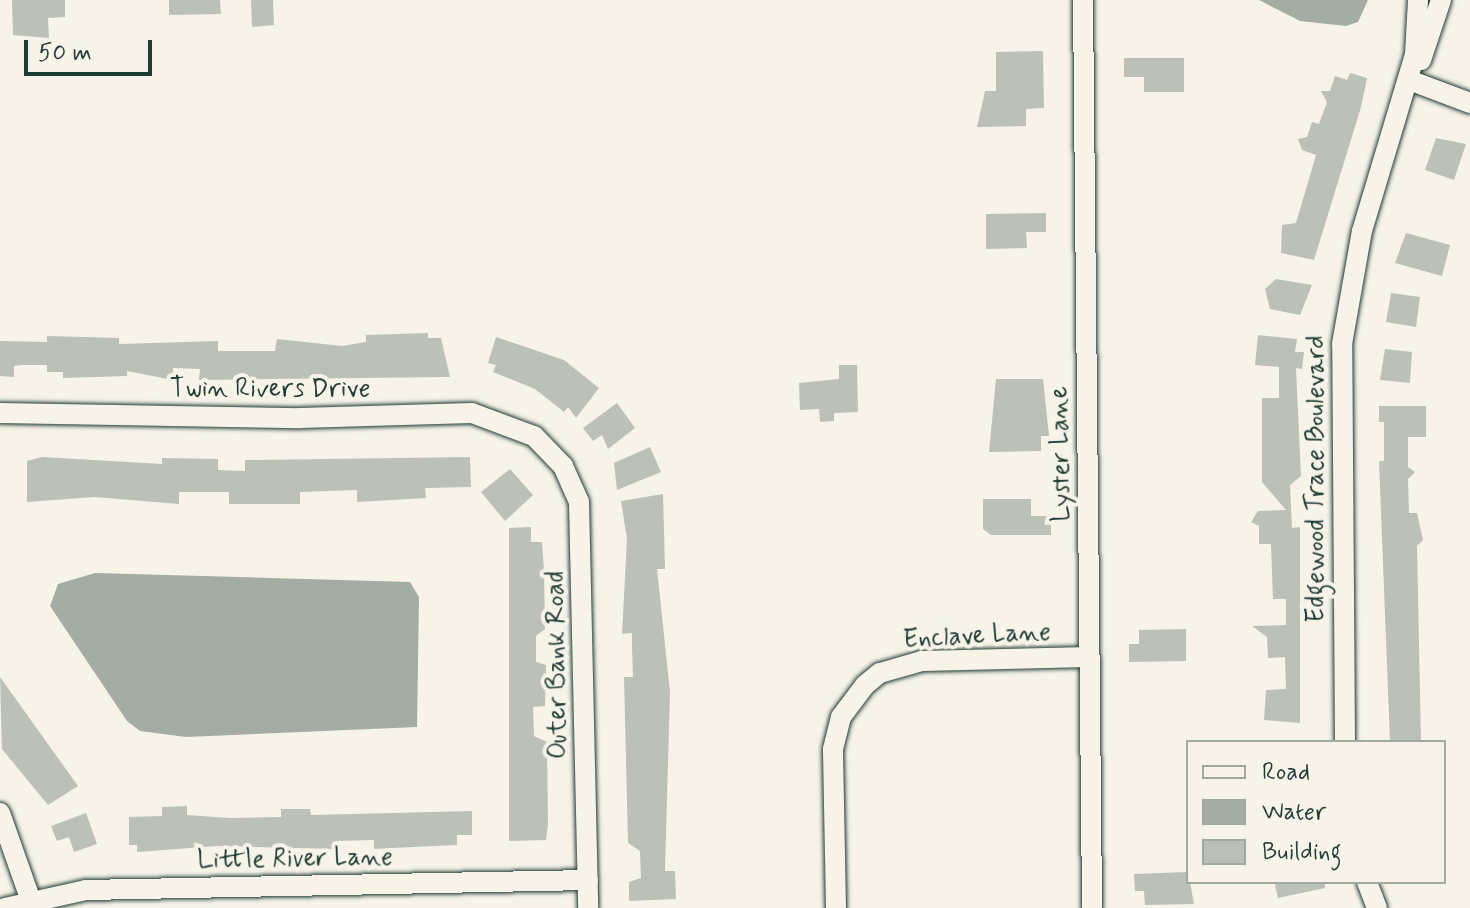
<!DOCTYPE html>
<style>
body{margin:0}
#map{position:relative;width:1470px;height:908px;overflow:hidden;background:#f7f3e8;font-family:Mynerve,sans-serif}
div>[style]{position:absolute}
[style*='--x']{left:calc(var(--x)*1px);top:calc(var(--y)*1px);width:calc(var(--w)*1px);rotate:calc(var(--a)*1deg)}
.water>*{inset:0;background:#a4ada3}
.building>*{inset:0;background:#bbc1b6}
.roads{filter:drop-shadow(0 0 2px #1f3d34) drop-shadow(0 0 2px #1f3d34)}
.minor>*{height:20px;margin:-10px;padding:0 10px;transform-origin:10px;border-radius:10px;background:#f7f3e8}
span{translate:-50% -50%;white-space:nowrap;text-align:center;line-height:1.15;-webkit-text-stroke:8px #f7f3e8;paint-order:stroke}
.street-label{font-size:26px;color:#1f3d34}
.legend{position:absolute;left:1186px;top:740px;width:260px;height:144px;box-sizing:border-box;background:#f7f3e8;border:2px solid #a1aaa0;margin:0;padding:10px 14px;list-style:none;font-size:24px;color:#1f3d34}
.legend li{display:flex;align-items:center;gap:16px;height:40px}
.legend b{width:40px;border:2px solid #a1aaa0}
.scale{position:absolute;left:24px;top:40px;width:128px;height:36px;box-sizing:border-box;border:4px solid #1f3d34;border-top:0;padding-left:10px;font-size:24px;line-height:28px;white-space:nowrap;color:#1f3d34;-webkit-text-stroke:6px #f7f3e8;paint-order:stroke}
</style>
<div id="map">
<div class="water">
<i style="clip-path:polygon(1259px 0,1368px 0,1358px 22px,1346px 26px,1300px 21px)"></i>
<i style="clip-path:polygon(95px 573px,410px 582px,419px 597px,417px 727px,186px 737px,140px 731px,127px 721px,50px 606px,58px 584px)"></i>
</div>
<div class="building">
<i style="clip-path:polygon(12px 0,65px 0,65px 17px,48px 18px,49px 38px,13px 35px)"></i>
<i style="clip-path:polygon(169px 0,220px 0,221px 14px,169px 15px)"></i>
<i style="clip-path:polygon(251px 0,273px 0,274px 25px,252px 27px)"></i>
<i style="clip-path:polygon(1043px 51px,1044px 108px,1026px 109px,1026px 126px,977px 127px,985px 91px,996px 91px,996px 52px)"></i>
<i style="clip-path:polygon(1124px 58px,1184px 58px,1184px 92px,1144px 92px,1144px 77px,1124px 77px)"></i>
<i style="clip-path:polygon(1350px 73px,1367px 78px,1361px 107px,1314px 260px,1281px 253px,1282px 225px,1296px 223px,1316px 155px,1302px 150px,1298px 139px,1307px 137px,1312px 122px,1319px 124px,1327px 102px,1321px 91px,1330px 91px,1335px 76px,1347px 80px)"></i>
<i style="clip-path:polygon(1436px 138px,1466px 144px,1454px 180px,1425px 170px)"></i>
<i style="clip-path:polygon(1046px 213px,1046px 232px,1026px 232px,1027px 248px,986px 249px,986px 214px)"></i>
<i style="clip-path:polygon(1406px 233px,1450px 245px,1442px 276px,1395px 263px)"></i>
<i style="clip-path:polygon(1276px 279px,1312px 285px,1300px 315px,1270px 309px,1265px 289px)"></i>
<i style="clip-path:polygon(1391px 293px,1420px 297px,1416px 327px,1386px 322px)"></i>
<i style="clip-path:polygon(428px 333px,428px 338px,441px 338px,450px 377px,199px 380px,200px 369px,173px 368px,173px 380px,127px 371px,127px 376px,63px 378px,63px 372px,47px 372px,47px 365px,21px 365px,14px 366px,14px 377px,0 376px,0 341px,47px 342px,47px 336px,119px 338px,119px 344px,218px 341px,218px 351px,275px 351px,277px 339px,342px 346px,366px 342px,366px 335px)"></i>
<i style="clip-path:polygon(1258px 335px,1297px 339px,1295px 352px,1304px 352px,1302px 369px,1296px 368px,1301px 476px,1290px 485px,1292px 528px,1300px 527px,1300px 723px,1264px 720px,1266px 690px,1286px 689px,1285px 657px,1268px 658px,1267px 637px,1252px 626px,1286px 625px,1286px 599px,1273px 599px,1271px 544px,1259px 544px,1259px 526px,1251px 522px,1258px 511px,1286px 510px,1262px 482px,1262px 398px,1279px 398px,1279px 367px,1255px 365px)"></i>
<i style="clip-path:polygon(496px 337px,564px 360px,599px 388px,576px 418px,568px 407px,564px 412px,535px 389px,493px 372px,496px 365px,488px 363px)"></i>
<i style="clip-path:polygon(1385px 349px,1412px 352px,1410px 383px,1380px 380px)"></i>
<i style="clip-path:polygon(839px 365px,857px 365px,858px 412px,834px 413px,834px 421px,820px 422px,819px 409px,800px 410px,799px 383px,839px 379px)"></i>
<i style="clip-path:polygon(996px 379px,1043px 379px,1049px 436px,1041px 436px,1041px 451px,989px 452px)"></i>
<i style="clip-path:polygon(617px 403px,635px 428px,608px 449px,602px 435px,593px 441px,583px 428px)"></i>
<i style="clip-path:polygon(1379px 406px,1426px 406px,1426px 437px,1408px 437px,1408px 467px,1415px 472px,1408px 479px,1409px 513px,1417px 513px,1423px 540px,1417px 546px,1421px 742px,1390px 742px,1379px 461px,1384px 461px,1384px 422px,1379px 422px)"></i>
<i style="clip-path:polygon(650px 447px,661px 472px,617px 490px,614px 463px)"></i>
<i style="clip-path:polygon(42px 457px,162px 464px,162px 458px,218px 459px,218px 470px,245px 471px,245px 460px,470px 457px,471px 487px,425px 488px,426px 498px,357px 502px,357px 490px,300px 492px,300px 504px,229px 504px,229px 492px,179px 492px,179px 504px,94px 497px,27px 502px,27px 461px)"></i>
<i style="clip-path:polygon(510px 469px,533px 495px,505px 521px,481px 492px)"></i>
<i style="clip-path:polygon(663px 494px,665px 569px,657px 569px,670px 692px,665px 871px,675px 871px,676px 899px,629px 901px,629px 882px,641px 878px,640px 851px,628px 843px,624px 677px,633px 677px,632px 648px,632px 633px,622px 634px,627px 539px,621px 501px)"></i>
<i style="clip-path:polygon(983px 499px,1031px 499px,1031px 516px,1051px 516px,1051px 535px,991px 535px,983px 529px)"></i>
<i style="clip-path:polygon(531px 527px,531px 542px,542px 542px,544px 570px,545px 629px,536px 636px,536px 662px,546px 665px,545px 706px,533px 707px,534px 736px,547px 742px,548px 825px,546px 840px,509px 841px,509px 528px)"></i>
<i style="clip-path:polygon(1186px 629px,1186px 661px,1129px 662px,1129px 644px,1139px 644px,1139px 630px)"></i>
<i style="clip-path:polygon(0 677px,78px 786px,48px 805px,2px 749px)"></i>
<i style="clip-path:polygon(187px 806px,187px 815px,230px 818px,281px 817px,281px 809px,310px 809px,311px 815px,472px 811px,472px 835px,457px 835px,457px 845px,392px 848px,374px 849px,374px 840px,336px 841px,336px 849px,217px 846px,137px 852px,137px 845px,129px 845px,129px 817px,162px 816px,162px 807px)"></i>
<i style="clip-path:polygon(86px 813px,97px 844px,74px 852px,69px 837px,57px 841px,51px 826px)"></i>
<i style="clip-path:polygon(1188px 872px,1194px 904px,1145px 905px,1144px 891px,1135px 891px,1134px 874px)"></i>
<i style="clip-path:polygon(1281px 882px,1325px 882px,1325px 888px,1278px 898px,1275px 885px)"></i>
</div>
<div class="roads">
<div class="minor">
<i style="--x:1083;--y:0;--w:908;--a:89.43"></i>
<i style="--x:1421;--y:60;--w:63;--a:-71.6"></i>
<i style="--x:1409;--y:80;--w:65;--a:20.7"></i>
<i style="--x:0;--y:413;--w:300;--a:1"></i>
<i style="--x:300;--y:418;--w:172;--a:-1.7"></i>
<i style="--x:472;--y:413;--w:66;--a:20.4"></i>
<i style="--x:534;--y:436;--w:42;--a:46"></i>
<i style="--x:563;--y:466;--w:39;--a:66"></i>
<i style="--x:579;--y:502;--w:406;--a:88.7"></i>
<i style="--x:1345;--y:742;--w:398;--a:-90.4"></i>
<i style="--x:1342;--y:344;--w:115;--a:-80"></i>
<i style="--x:1362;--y:231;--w:185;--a:-73.3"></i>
<i style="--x:1415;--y:54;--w:54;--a:-86.8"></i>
<i style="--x:0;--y:813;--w:90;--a:70.6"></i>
<i style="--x:1367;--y:882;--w:28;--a:69"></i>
<i style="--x:5;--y:908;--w:83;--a:-12.5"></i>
<i style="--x:86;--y:890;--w:502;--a:-1.14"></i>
<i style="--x:836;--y:908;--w:159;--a:-91.1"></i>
<i style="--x:833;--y:749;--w:33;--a:-76"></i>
<i style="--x:841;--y:717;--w:40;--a:-53"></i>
<i style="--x:865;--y:685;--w:19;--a:-39"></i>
<i style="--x:880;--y:673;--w:44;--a:-15.9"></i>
<i style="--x:922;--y:661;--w:167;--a:-1.4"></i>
</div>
</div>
<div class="street-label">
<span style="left:270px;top:390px">Twin Rivers Drive</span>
<span style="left:1062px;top:454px;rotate:-91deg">Lyster Lane</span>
<span style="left:1317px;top:479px;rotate:-90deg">Edgewood Trace Boulevard</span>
<span style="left:977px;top:637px;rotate:-3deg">Enclave Lane</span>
<span style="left:558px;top:665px;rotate:-91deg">Outer Bank Road</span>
<span style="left:295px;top:860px;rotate:-1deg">Little River Lane</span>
</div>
<ul class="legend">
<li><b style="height:10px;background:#f7f3e8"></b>Road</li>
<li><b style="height:22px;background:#a4ada3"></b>Water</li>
<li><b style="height:22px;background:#bbc1b6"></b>Building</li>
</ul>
<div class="scale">50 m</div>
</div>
